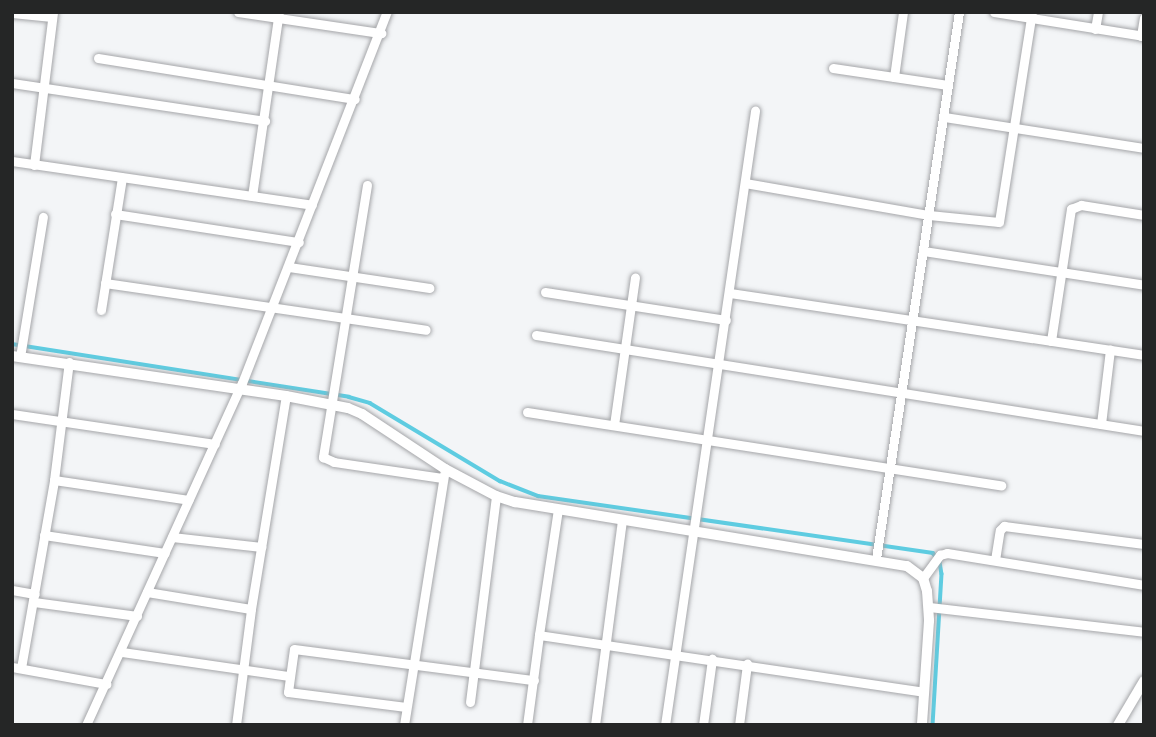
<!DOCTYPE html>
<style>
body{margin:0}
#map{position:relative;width:1156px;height:737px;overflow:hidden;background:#f3f5f7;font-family:"Work Sans",sans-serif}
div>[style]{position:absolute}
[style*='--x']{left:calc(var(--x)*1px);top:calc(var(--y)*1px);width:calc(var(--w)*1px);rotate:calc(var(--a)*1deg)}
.stream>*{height:3.5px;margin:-1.75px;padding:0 1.75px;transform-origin:1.75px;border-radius:1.75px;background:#5ecce1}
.roads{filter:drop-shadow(0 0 2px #a5a6a9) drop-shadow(0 0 2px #a5a6a9)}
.minor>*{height:9px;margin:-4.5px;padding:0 4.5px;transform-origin:4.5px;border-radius:4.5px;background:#fff}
.tertiary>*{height:10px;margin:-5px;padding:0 5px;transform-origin:5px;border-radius:5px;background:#fff}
span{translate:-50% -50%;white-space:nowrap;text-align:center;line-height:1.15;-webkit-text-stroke:5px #fff;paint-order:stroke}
.frame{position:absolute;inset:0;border:14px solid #252626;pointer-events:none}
</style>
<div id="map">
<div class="stream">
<i style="--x:12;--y:344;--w:341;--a:8.9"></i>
<i style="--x:349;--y:397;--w:22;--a:16"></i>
<i style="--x:370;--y:403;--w:152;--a:31"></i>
<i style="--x:500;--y:481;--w:41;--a:21.5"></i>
<i style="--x:538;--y:496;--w:399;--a:8.2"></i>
<i style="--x:933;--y:553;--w:11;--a:52"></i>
<i style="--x:940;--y:562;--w:12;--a:81"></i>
<i style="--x:942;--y:574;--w:151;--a:93.4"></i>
</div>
<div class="roads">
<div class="minor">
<i style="--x:238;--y:12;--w:145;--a:8.4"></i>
<i style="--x:994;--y:12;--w:152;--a:9.1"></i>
<i style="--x:12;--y:13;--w:40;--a:5.7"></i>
<i style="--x:1095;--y:29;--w:17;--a:-80"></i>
<i style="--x:1141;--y:36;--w:18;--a:-81"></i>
<i style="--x:98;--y:58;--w:260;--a:9.1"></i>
<i style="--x:833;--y:68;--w:116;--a:8.4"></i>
<i style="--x:894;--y:77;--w:66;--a:-82.1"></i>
<i style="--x:12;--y:83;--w:256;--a:8.5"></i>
<i style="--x:944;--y:117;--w:202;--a:8.8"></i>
<i style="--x:12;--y:161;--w:303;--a:8.3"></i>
<i style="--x:34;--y:165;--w:154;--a:-82.9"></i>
<i style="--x:745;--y:183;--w:187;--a:9.9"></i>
<i style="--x:929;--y:215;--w:70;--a:5.7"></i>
<i style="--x:999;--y:222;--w:213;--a:-81.1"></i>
<i style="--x:367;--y:185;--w:276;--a:99.2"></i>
<i style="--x:323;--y:457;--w:12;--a:24"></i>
<i style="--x:334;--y:462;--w:110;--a:8.4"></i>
<i style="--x:252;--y:196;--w:186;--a:-81.7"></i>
<i style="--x:115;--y:214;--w:186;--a:8.7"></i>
<i style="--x:923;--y:251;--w:224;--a:8.7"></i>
<i style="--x:289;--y:267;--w:142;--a:8.5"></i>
<i style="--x:105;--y:283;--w:324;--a:8.3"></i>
<i style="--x:545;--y:292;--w:183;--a:8.8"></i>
<i style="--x:730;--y:293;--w:419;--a:8.5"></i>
<i style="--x:101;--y:310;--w:134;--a:-81"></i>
<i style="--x:536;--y:335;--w:616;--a:8.97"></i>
<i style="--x:1051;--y:341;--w:134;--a:-81.4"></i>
<i style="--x:1071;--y:209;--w:11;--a:-22"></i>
<i style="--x:1081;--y:205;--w:64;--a:9"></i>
<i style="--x:20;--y:357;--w:142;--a:-80.7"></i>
<i style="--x:527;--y:412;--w:480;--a:8.8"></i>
<i style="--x:12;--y:414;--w:205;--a:8.4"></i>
<i style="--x:1101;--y:424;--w:75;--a:-83.1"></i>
<i style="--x:614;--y:425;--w:149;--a:-81.9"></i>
<i style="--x:54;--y:480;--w:136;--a:8.4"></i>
<i style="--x:558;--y:509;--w:127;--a:98.6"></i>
<i style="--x:539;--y:635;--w:389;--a:8.4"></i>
<i style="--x:44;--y:535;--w:122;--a:8.5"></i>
<i style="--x:172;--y:537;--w:90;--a:6.4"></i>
<i style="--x:876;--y:559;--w:553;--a:-81.37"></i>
<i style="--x:995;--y:560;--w:30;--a:-81"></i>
<i style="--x:1000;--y:530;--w:6;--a:-45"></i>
<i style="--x:1004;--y:526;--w:141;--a:7.3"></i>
<i style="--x:923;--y:578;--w:29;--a:-54"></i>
<i style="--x:940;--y:555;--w:7;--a:-16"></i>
<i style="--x:947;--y:553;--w:200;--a:9.2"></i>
<i style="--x:12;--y:590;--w:23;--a:10"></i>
<i style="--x:147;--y:592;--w:105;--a:9.3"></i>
<i style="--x:34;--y:602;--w:104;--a:7.7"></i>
<i style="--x:929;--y:607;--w:216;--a:6.6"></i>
<i style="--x:122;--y:652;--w:169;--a:8.2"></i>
<i style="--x:12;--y:667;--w:96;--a:10.3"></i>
<i style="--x:21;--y:668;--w:191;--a:-80"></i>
<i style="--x:54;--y:480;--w:119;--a:-82.8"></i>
<i style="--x:470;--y:702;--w:208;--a:-82.8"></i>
<i style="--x:406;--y:707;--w:119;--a:-172.8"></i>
<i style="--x:288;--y:692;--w:43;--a:-82.1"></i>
<i style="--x:294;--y:649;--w:242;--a:7.4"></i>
<i style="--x:86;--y:725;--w:376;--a:-65.5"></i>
<i style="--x:242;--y:383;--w:398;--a:-68.7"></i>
<i style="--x:236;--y:725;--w:117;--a:-82.6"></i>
<i style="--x:251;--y:609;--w:216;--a:-80.7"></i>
<i style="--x:404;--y:725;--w:254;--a:-80.9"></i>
<i style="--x:527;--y:725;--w:91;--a:-82.4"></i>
<i style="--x:595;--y:725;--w:206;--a:-82.5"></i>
<i style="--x:665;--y:725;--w:621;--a:-81.66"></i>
<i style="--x:703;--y:725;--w:67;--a:-82.2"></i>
<i style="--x:739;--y:725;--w:62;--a:-82.5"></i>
</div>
<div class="tertiary">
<i style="--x:12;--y:356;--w:277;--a:8.3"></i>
<i style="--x:286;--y:396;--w:63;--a:11"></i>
<i style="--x:348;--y:408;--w:15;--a:23"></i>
<i style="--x:362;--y:414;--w:100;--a:33.5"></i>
<i style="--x:445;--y:469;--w:58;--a:27.9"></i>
<i style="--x:496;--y:496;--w:20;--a:18"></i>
<i style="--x:515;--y:502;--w:397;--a:9.3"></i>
<i style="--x:907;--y:566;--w:20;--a:37"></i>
<i style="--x:923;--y:578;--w:14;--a:73"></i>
<i style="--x:927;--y:591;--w:30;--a:86"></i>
<i style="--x:929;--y:621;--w:104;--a:93.9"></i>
<i style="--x:1118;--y:725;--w:51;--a:-59.4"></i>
</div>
</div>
<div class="frame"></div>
</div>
